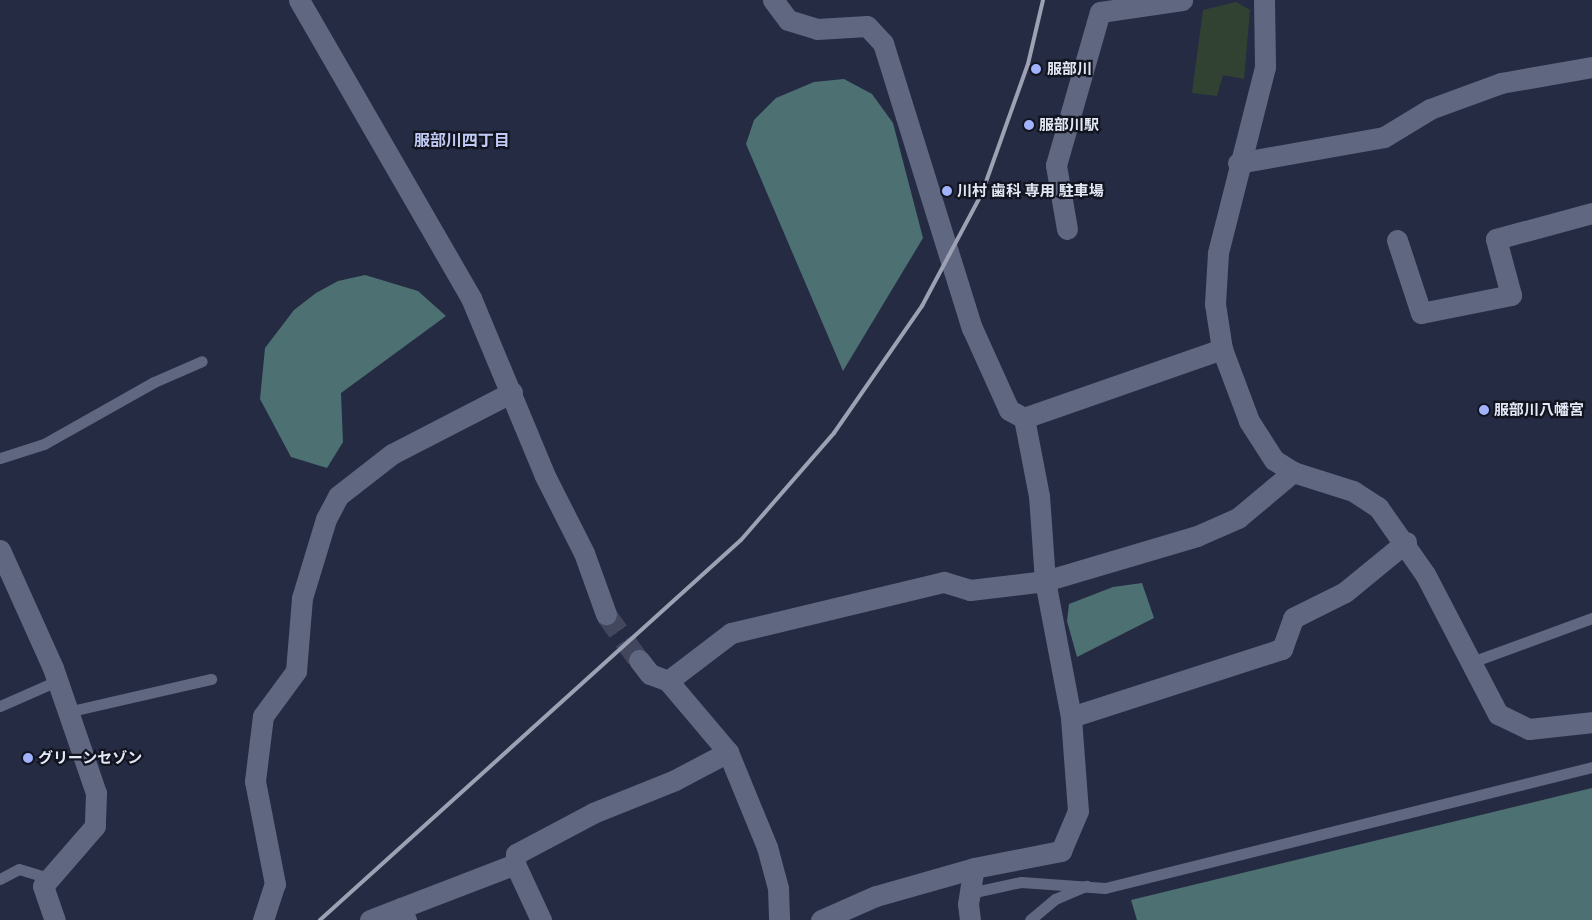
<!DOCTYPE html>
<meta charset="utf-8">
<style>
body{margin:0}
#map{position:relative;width:1592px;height:920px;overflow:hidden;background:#252b43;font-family:"Noto Serif","Noto Sans JP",serif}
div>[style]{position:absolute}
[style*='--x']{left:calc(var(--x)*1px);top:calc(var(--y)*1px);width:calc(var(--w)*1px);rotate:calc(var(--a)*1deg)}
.green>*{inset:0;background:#324232}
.water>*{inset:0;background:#4d7072}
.minor-tunnel>*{height:21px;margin-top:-10.5px;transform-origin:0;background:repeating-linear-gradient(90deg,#42475e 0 21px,transparent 0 32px)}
.service>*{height:11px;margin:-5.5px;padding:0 5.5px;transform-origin:5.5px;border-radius:5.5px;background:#5f6781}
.minor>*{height:21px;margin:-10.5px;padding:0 10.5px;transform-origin:10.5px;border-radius:10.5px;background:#5f6781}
.rail>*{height:4px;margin:-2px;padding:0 2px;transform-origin:2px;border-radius:2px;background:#9ca1b3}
.dots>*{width:14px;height:14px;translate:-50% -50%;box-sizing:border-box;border:2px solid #12151f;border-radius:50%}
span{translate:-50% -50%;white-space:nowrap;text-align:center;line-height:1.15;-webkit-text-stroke:4.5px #12151f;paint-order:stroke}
.poi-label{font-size:15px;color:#e3e8f7;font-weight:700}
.left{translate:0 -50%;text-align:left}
.neighbourhood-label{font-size:16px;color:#c0caf4;font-weight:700}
</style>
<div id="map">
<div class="green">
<i style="clip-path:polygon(1236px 2px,1250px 10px,1244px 79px,1223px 75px,1217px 96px,1192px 93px,1203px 10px)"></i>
</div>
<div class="water">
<i style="clip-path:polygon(844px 79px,872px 94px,893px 123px,923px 238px,843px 371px,746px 144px,754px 120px,776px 98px,814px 82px)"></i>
<i style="clip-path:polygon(365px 275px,418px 291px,446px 316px,341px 393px,343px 442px,327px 468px,291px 457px,260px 399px,265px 348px,294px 310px,316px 293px,338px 281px)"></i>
<i style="clip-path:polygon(1142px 583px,1154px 618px,1077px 657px,1067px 621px,1069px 604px,1113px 587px)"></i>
<i style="clip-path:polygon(1592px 788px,1592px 920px,1137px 920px,1131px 900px)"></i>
</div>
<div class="minor-tunnel">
<i style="--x:606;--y:614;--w:57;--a:54.3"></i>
</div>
<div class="service">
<i style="--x:0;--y:458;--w:46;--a:-17.7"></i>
<i style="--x:44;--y:444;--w:126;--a:-29.4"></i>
<i style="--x:154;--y:382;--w:52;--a:-23.6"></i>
<i style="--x:1469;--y:663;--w:131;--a:-20.1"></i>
<i style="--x:0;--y:706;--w:62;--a:-23.7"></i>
<i style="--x:67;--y:712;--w:148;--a:-12.9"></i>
<i style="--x:0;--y:879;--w:21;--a:-28"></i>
<i style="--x:19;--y:869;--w:30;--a:17"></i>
<i style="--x:970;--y:893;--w:52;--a:-12.2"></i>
<i style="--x:1021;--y:882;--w:84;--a:4.1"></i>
<i style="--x:1105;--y:888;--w:502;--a:-13.95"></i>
<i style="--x:1030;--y:920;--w:33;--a:-40"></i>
<i style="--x:1055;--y:899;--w:34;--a:-23"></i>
</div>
<div class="minor">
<i style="--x:299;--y:0;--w:344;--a:60"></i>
<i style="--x:471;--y:298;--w:193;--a:67.4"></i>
<i style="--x:545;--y:476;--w:86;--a:63.1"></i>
<i style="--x:584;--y:553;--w:65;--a:70.2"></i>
<i style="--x:773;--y:0;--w:25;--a:53"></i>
<i style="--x:788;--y:20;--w:30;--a:17"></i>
<i style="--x:817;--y:29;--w:50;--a:-3.4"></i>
<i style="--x:867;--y:26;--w:23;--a:47"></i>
<i style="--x:883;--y:43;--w:299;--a:72.7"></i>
<i style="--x:972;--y:328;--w:90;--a:65.7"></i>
<i style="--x:1009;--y:410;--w:17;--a:28"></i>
<i style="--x:1024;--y:418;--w:210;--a:-19.2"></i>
<i style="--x:1264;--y:0;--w:67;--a:89.1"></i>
<i style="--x:1265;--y:67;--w:192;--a:104.2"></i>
<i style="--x:1218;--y:253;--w:51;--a:93.4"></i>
<i style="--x:1215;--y:304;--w:46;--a:81.2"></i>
<i style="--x:1222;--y:349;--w:77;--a:69.4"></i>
<i style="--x:1249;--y:421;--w:46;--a:57.3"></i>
<i style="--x:1274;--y:460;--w:22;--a:32"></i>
<i style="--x:1293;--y:472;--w:63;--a:17.6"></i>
<i style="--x:1353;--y:491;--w:30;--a:33"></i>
<i style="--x:1378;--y:507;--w:82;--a:55"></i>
<i style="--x:1425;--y:574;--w:158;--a:62.5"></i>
<i style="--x:1498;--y:714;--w:34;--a:26"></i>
<i style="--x:1529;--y:729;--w:63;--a:-6.3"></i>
<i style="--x:1238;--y:163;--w:148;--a:-10.1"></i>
<i style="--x:1384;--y:137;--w:54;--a:-31.3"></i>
<i style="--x:1430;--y:109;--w:76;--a:-20.1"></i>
<i style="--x:1501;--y:83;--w:92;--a:-10"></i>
<i style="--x:1067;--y:229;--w:65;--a:-99.8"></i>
<i style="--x:1056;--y:165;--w:159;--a:-74"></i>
<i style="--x:1100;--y:12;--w:83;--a:-8.3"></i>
<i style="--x:1397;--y:240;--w:77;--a:71.8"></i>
<i style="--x:1421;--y:313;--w:92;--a:-11.3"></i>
<i style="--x:1511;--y:295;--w:58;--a:-105"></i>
<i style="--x:1496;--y:239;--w:99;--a:-15.2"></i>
<i style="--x:0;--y:550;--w:129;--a:65.8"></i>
<i style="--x:53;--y:668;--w:132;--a:71"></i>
<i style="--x:96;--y:793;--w:33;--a:92"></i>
<i style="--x:95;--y:826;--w:79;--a:130.9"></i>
<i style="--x:43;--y:886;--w:36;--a:71"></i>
<i style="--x:639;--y:660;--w:18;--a:52"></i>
<i style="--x:650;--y:674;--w:19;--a:21"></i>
<i style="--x:668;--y:681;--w:93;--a:49.8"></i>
<i style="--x:728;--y:752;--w:103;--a:67.7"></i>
<i style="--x:767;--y:847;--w:42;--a:75"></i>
<i style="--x:778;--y:888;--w:32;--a:88"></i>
<i style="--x:668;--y:681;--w:79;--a:-37.3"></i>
<i style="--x:731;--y:633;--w:219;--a:-13.5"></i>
<i style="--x:944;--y:582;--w:27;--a:17"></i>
<i style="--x:970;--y:590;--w:76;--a:-6.8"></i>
<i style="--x:1045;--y:581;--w:159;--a:-16.5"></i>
<i style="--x:1197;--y:536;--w:45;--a:-23.7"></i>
<i style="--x:1238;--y:518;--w:72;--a:-39.9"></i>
<i style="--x:1071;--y:717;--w:222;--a:-17.9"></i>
<i style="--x:1282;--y:649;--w:33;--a:-70"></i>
<i style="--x:1293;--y:618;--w:58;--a:-26.6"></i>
<i style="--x:1345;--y:592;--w:79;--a:-39.3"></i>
<i style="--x:515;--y:864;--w:10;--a:-84"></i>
<i style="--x:516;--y:854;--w:87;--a:-28"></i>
<i style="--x:593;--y:813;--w:88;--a:-21.9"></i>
<i style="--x:675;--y:780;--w:60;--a:-27.8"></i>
<i style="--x:263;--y:920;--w:38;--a:-72"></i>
<i style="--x:275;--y:884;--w:105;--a:-101"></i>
<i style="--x:255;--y:781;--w:65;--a:-83"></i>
<i style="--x:263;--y:716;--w:56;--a:-53.7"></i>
<i style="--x:296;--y:671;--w:73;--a:-85.3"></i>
<i style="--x:302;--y:598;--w:83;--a:-73.1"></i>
<i style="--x:326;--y:519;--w:26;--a:-62"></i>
<i style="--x:338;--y:496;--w:68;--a:-37.9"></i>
<i style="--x:392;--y:454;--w:135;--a:-27.3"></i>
<i style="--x:370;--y:920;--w:33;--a:-21"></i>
<i style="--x:406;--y:920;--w:13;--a:-113"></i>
<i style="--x:401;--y:908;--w:122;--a:-21.1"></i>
<i style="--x:515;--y:864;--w:62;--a:65.1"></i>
<i style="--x:821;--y:920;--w:60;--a:-23.6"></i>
<i style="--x:876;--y:896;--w:102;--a:-15.9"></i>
<i style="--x:970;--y:920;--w:16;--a:-97"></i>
<i style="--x:968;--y:904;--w:36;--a:-81"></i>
<i style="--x:974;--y:868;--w:89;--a:-11.1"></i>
<i style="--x:1061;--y:851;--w:43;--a:-67"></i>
<i style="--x:1078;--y:811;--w:94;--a:-94.3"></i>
<i style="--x:1071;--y:717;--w:138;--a:-100.8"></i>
<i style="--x:1045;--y:581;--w:85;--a:-94"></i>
<i style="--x:1039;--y:496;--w:79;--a:-100.9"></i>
</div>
<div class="rail">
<i style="--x:320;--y:920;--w:567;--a:-42.07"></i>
<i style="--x:741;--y:540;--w:142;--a:-49"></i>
<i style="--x:834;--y:433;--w:155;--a:-55.3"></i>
<i style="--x:922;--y:306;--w:128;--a:-62"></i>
<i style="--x:982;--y:193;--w:137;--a:-70.4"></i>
<i style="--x:1028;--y:64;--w:66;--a:-76.8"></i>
</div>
<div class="dots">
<i style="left:1036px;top:69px;background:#a2b2fd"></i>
<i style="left:1029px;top:125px;background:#a2b2fd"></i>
<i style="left:947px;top:191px;background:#a2b2fd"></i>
<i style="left:1484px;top:410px;background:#a2b2fd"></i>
<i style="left:28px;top:758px;background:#a2b2fd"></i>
</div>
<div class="poi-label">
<span class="left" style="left:1047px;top:69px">服部川</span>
<span class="left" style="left:1039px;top:125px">服部川駅</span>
<span class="left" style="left:957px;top:191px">川村 歯科 専用 駐車場</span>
<span class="left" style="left:1494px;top:410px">服部川八幡宮</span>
<span class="left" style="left:38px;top:758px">グリーンセゾン</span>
</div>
<div class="neighbourhood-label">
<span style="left:462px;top:140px">服部川四丁目</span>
</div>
</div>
